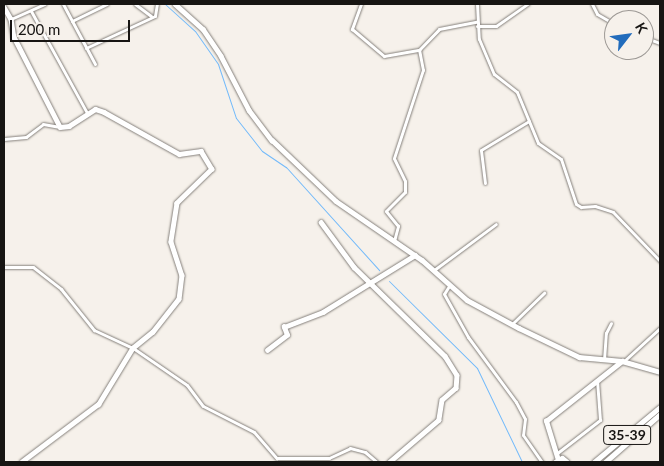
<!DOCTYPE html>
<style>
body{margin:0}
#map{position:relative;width:664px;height:466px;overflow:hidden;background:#f6f1eb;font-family:Lato,sans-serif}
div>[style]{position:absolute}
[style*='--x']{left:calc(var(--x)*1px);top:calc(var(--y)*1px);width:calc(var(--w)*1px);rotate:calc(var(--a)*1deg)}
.stream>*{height:1px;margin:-0.5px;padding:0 0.5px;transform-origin:0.5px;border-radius:0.5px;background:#73bafa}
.roads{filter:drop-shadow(0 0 1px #85807b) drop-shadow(0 0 1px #85807b)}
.minor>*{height:3px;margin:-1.5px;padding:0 1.5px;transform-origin:1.5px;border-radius:1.5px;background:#fff}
.tertiary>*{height:4.5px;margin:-2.25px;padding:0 2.25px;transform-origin:2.25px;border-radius:2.25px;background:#fff}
.primary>*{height:5px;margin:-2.5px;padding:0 2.5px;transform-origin:2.5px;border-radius:2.5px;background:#fff}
span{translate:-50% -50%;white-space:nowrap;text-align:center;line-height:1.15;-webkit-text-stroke:4px #f6f1eb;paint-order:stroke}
.shield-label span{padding:1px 4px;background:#f6f1eb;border:1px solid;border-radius:4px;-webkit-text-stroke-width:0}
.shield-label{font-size:14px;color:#171513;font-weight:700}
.frame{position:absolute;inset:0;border:5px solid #171513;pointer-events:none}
.north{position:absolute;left:604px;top:10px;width:50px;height:50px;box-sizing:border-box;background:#f6f1eb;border:1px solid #9d9995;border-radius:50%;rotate:60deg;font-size:14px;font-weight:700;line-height:20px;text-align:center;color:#171513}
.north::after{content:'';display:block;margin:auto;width:18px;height:22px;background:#226cbc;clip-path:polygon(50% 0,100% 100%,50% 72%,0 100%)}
.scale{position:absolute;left:10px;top:20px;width:120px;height:22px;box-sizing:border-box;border:2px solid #171513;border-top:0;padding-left:6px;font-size:15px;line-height:18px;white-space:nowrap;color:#171513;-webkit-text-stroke:4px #f6f1eb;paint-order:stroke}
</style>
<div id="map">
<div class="stream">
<i style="--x:165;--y:4;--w:40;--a:42"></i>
<i style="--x:195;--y:31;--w:40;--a:55.1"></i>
<i style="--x:218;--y:64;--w:57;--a:71.6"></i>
<i style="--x:236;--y:118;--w:42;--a:51.8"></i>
<i style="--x:262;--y:151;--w:29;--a:34"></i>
<i style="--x:286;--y:167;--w:139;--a:47.9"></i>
<i style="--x:389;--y:281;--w:124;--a:44.7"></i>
<i style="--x:477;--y:368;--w:104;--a:64.4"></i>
</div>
<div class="roads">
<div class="minor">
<i style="--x:63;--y:4;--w:68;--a:61.9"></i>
<i style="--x:135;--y:4;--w:20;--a:37"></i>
<i style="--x:361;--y:4;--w:27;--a:110"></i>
<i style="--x:352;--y:29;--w:42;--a:40.2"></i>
<i style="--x:384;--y:56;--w:36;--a:-10"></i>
<i style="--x:419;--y:50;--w:29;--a:-46"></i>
<i style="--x:439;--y:29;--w:38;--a:-11"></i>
<i style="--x:477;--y:4;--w:35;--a:87"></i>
<i style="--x:479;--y:39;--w:38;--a:67"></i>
<i style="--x:494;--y:74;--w:29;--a:38"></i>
<i style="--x:517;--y:92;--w:55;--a:67.6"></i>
<i style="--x:538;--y:143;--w:28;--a:35"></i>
<i style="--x:561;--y:159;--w:47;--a:71.6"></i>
<i style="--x:576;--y:204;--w:6;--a:31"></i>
<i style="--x:581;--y:207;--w:14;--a:-4"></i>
<i style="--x:595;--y:206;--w:19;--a:18"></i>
<i style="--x:613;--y:212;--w:68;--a:46.2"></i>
<i style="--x:592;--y:4;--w:11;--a:63"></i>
<i style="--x:597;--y:14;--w:20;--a:30"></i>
<i style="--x:31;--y:11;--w:116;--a:61.2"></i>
<i style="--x:11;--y:19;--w:37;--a:-24"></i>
<i style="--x:72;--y:21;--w:39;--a:-26"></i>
<i style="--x:477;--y:26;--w:19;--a:0"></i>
<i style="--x:496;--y:26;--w:39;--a:-35"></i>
<i style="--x:644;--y:37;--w:17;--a:21"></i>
<i style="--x:86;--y:48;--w:76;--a:-24.9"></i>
<i style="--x:155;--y:16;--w:12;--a:-81"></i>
<i style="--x:4;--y:139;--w:22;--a:-5"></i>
<i style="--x:26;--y:137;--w:21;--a:-37"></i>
<i style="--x:43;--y:124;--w:17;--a:10"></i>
<i style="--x:485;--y:183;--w:33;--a:-97"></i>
<i style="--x:481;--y:150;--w:56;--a:-31.1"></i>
<i style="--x:394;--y:241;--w:16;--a:-75"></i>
<i style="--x:398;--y:226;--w:19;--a:-129"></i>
<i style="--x:386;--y:211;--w:27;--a:-45"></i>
<i style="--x:405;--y:192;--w:11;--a:-90"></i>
<i style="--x:405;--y:181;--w:25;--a:-116"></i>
<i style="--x:394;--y:158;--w:93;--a:-71.8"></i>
<i style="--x:423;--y:70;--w:20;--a:-101"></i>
<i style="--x:4;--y:267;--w:29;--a:0"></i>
<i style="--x:33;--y:267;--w:36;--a:38"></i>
<i style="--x:61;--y:289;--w:53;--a:51.2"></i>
<i style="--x:94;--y:330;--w:43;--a:24.8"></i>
<i style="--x:133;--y:348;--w:65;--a:34.4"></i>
<i style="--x:187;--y:385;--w:26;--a:53"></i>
<i style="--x:203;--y:406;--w:57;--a:27"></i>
<i style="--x:254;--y:432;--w:35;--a:49"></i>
<i style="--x:277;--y:458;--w:52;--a:0"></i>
<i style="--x:329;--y:458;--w:23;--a:-25"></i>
<i style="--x:350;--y:448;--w:16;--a:15"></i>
<i style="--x:365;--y:452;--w:16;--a:40"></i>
<i style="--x:434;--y:270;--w:77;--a:-36.6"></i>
<i style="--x:449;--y:286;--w:9;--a:122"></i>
<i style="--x:444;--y:294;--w:49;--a:60.8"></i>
<i style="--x:468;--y:337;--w:81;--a:53.6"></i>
<i style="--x:516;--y:402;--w:19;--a:62"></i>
<i style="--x:525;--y:419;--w:16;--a:97"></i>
<i style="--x:523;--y:435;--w:33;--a:55"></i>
<i style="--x:512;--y:324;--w:45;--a:-44.1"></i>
<i style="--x:604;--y:360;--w:27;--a:-86"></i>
<i style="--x:606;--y:333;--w:11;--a:-63"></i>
<i style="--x:624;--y:361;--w:49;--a:-42.5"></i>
<i style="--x:556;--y:454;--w:56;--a:-37.7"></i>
<i style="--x:600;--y:420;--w:40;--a:-94.3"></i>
</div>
<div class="tertiary">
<i style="--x:175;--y:4;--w:38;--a:42"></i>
<i style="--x:203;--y:29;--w:32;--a:56"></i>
<i style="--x:221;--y:56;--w:61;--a:62.6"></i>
<i style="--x:249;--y:110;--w:38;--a:53"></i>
<i style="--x:272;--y:140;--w:88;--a:43.6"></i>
<i style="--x:336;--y:201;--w:104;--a:34.5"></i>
<i style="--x:422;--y:260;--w:60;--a:41.6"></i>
<i style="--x:467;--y:300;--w:59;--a:28.3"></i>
<i style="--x:519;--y:328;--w:67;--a:25.8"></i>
<i style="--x:579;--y:357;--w:43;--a:5.3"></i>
<i style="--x:622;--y:361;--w:40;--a:16"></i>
<i style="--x:4;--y:7;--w:14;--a:60"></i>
<i style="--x:11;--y:19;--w:18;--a:81"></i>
<i style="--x:14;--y:37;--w:101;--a:62.9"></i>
<i style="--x:60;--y:127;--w:9;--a:-6"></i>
<i style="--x:69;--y:126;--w:31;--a:-33"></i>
<i style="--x:95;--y:109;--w:9;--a:18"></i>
<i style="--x:104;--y:112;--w:86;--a:29.2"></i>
<i style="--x:179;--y:154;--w:22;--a:-8"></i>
<i style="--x:201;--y:151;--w:21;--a:59"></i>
<i style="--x:212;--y:169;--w:49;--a:135.8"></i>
<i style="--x:177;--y:203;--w:39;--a:99"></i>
<i style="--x:171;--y:242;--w:35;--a:72"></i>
<i style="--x:182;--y:275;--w:24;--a:97"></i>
<i style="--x:179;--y:299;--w:42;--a:128.2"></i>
<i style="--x:153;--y:332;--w:26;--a:141"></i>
<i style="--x:133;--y:348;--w:66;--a:121.3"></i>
<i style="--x:99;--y:404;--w:96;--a:143"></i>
<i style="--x:321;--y:222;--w:56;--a:53.7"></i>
<i style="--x:354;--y:267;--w:127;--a:44.4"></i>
<i style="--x:445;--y:356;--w:22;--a:58"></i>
<i style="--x:457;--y:375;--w:13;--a:94"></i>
<i style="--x:456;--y:388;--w:18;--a:139"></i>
<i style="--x:442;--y:400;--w:20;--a:99"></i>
<i style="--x:439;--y:420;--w:65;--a:139.4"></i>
<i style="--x:267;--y:350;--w:25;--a:-37"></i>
<i style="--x:287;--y:335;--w:9;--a:-111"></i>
<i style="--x:284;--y:327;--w:42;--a:-21"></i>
<i style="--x:323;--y:312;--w:108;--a:-31.8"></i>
<i style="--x:558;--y:460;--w:41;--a:-107.1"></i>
<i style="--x:546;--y:421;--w:97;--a:-38.3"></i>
</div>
<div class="primary">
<i style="--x:555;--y:462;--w:8;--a:-30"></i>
<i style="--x:562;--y:458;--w:6;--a:39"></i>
<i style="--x:594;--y:462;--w:86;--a:-39.8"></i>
<i style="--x:605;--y:462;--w:73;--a:-41.1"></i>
</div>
</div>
<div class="shield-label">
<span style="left:627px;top:435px">35-39</span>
</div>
<div class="frame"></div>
<div class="north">K</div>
<div class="scale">200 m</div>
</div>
